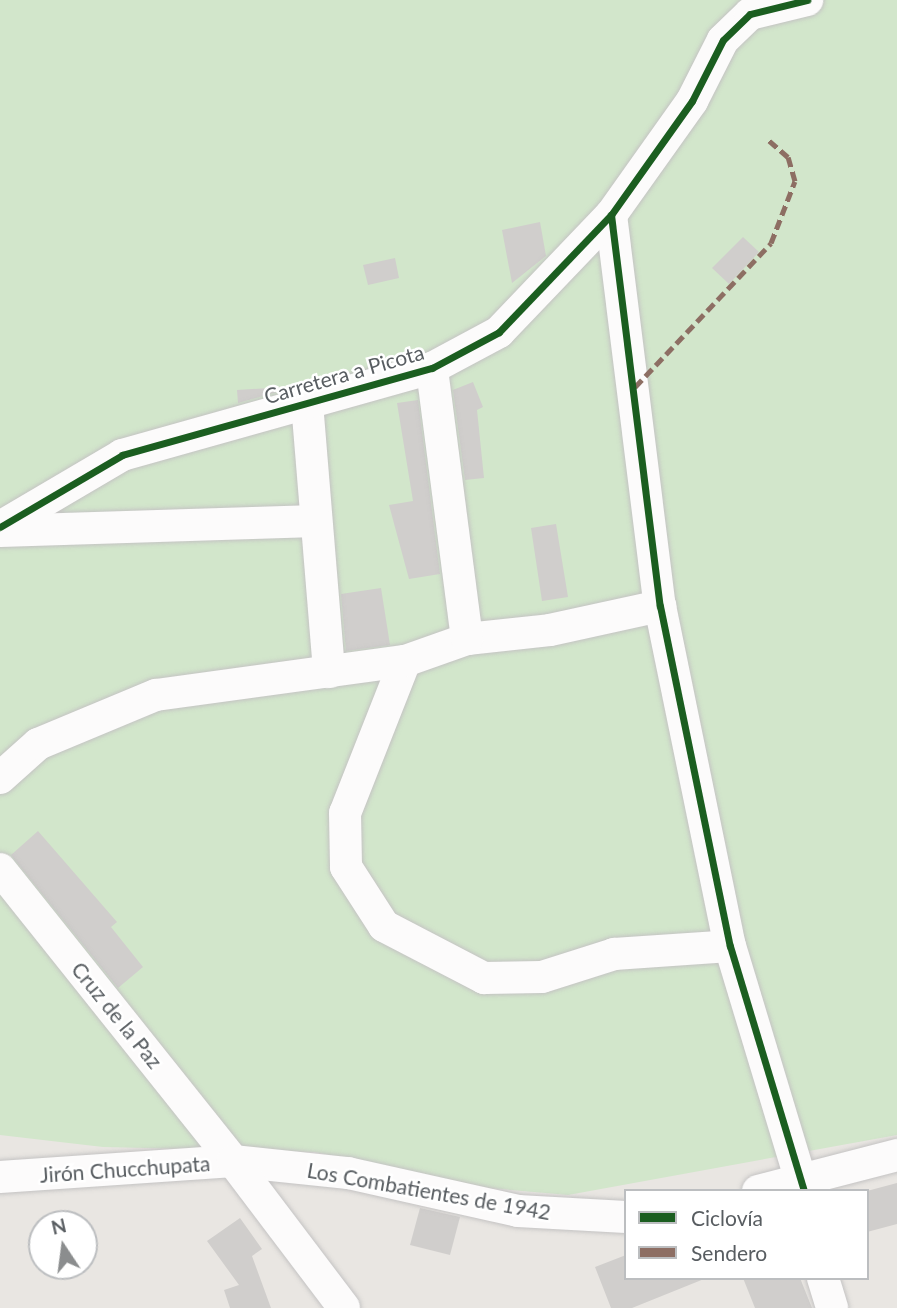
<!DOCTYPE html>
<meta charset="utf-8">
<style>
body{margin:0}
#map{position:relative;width:897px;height:1308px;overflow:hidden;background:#e9e6e2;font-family:Lato,sans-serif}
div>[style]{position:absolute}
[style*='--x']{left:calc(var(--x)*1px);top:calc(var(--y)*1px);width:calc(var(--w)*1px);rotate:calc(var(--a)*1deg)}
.green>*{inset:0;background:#d2e6cb}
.building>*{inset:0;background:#d0cecc}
.roads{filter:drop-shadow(0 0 2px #c4c3c3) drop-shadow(0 0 2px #c4c3c3)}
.minor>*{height:32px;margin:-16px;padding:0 16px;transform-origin:16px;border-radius:16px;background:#fcfbfb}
.quiet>*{height:5px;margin-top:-2.5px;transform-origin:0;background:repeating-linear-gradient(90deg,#8d6e63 0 10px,transparent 0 15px)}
.cycleway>*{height:7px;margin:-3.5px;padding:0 3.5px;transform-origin:3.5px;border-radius:3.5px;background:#1b5e20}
span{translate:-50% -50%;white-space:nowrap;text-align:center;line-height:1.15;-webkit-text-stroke:5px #fff;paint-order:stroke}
.street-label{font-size:21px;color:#585d61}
.legend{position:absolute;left:624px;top:1189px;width:245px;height:91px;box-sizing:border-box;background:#fff;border:2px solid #bcbec0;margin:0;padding:9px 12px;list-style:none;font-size:21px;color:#585d61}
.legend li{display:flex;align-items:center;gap:14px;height:35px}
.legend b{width:35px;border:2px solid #bcbec0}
.north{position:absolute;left:28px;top:1210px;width:70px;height:70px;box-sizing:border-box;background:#fff;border:2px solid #bcbec0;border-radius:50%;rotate:347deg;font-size:19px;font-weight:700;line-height:28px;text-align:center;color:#585d61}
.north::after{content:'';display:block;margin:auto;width:24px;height:32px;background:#8b8d8e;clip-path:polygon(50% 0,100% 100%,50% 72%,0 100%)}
</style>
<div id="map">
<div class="green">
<i style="clip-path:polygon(0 0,897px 0,897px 1135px,568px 1195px,489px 1188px,315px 1152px,103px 1147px,0 1135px)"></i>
</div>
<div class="building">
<i style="clip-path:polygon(540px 222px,546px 256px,512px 283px,502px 230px)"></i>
<i style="clip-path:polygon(743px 237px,759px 252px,729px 284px,712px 268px)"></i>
<i style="clip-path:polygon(395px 258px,399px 278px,368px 285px,363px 265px)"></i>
<i style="clip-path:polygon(473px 382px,483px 407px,477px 410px,484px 478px,465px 480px,453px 390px)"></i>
<i style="clip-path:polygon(285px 387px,285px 390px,238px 403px,237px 390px)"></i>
<i style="clip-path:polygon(418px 400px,440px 574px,409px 579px,389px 505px,413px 501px,397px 403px)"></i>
<i style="clip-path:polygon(556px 524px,568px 597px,542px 601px,531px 528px)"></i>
<i style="clip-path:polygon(381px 588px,390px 645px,346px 651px,341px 594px)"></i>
<i style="clip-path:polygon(38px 831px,117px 922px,111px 927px,143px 967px,118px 988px,11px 855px)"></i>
<i style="clip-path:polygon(897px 1183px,897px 1224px,867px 1232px,867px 1191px)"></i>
<i style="clip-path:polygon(420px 1208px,460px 1217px,450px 1255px,410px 1245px)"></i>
<i style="clip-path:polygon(240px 1218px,262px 1249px,252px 1256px,271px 1308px,230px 1308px,224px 1290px,239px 1285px,207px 1241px)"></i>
<i style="clip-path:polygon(626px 1255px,626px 1278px,704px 1279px,632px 1308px,611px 1308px,595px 1267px)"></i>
<i style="clip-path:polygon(743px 1278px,800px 1278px,812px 1308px,755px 1308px)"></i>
</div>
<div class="roads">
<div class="minor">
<i style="--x:611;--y:215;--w:394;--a:82.9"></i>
<i style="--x:660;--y:606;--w:347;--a:78.4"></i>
<i style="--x:730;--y:946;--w:256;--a:73.2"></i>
<i style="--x:307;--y:403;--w:270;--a:85.3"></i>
<i style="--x:0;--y:527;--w:142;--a:-30.5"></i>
<i style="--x:122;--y:455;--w:322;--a:-15.7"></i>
<i style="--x:432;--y:368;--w:76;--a:-28.2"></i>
<i style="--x:499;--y:332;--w:162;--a:-46.3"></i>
<i style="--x:611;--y:215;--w:140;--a:-54.6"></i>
<i style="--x:692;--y:101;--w:68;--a:-63.1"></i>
<i style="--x:723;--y:40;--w:37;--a:-44"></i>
<i style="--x:750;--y:14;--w:59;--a:-13.8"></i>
<i style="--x:0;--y:531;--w:316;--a:-1.8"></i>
<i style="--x:467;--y:639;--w:83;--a:-6.2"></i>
<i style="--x:550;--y:630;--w:113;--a:-12.3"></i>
<i style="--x:405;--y:661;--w:163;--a:111.5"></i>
<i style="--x:345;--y:813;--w:54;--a:88.9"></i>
<i style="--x:346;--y:867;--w:70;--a:57.2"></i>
<i style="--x:384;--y:926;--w:113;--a:27.5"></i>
<i style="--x:484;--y:978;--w:58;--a:-1"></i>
<i style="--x:542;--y:977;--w:76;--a:-17.7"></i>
<i style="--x:614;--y:954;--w:116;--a:-3.9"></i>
<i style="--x:0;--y:778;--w:51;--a:-41.8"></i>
<i style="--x:38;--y:744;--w:128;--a:-22.6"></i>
<i style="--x:156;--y:695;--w:251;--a:-7.8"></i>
<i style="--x:405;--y:661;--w:66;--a:-19.5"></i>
<i style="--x:467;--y:639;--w:273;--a:-97.4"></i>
<i style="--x:0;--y:869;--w:374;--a:51.4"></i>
<i style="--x:233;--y:1161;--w:116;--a:6"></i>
<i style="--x:348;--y:1173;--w:174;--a:12.6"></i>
<i style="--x:518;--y:1211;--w:108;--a:3.2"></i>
<i style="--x:0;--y:1177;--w:234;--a:-3.9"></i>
<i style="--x:233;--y:1161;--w:184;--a:52.9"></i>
<i style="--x:758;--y:1191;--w:144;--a:-14.5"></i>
<i style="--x:823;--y:1278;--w:31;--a:73"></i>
</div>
</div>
<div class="quiet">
<i style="--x:635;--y:387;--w:198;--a:-46.6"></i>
<i style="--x:771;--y:243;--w:66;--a:-68.8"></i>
<i style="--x:795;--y:181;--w:25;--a:-106"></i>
<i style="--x:788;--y:157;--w:28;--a:-139"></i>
</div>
<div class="cycleway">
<i style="--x:611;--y:215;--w:394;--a:82.9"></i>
<i style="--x:660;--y:606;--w:347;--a:78.4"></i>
<i style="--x:730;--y:946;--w:256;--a:73.2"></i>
<i style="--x:0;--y:527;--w:142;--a:-30.5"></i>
<i style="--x:122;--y:455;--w:322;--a:-15.7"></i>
<i style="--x:432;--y:368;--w:76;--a:-28.2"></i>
<i style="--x:499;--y:332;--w:162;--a:-46.3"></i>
<i style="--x:611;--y:215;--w:140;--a:-54.6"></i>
<i style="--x:692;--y:101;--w:68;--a:-63.1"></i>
<i style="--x:723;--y:40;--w:37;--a:-44"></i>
<i style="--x:750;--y:14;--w:59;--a:-13.8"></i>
</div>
<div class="street-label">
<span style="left:344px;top:374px;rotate:-16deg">Carretera a Picota</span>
<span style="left:117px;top:1015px;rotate:51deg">Cruz de la Paz</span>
<span style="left:125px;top:1169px;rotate:-4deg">Jirón Chucchupata</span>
<span style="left:429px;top:1191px;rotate:10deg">Los Combatientes de 1942</span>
</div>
<ul class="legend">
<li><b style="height:9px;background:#1b5e20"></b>Ciclovía</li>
<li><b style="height:9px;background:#8d6e63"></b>Sendero</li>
</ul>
<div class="north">N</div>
</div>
